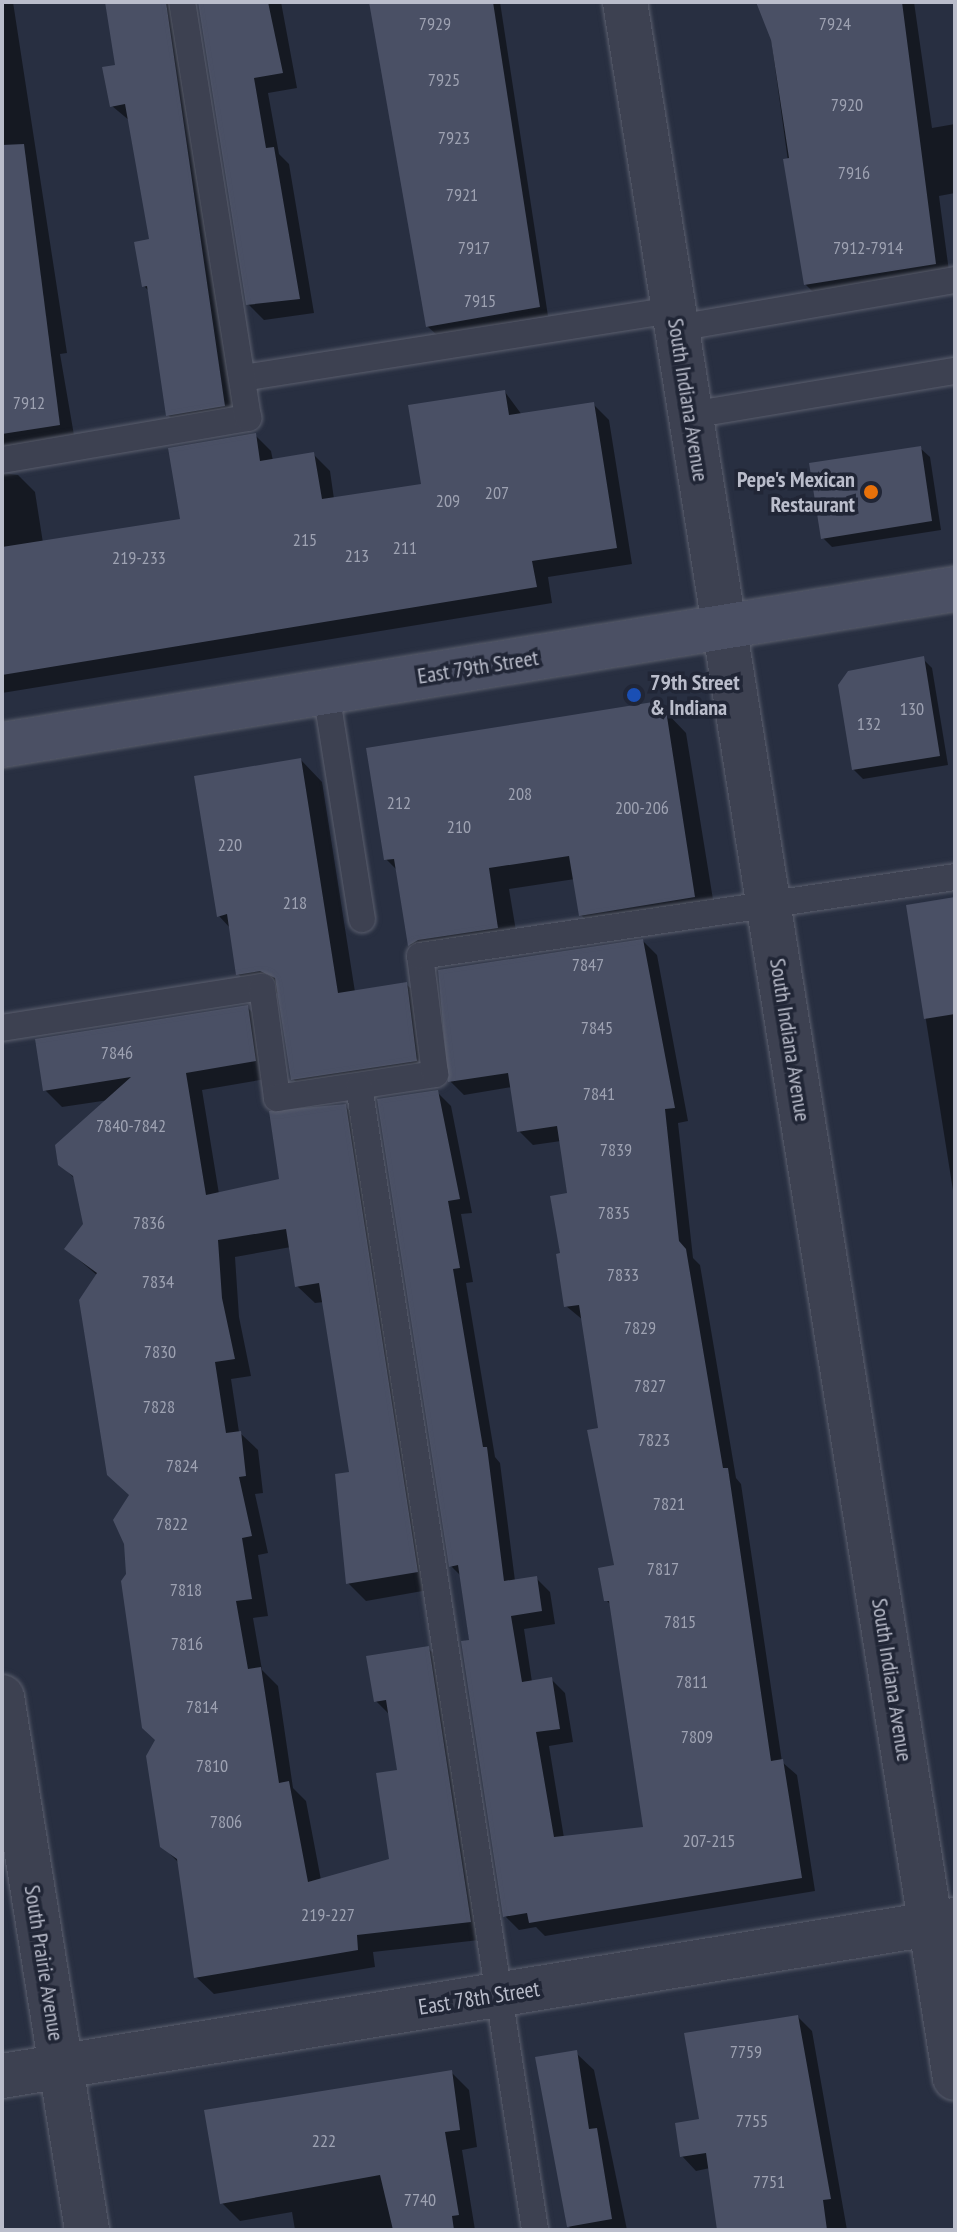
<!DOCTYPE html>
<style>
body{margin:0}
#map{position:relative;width:957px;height:2232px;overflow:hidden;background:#282f41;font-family:"PT Sans Narrow",sans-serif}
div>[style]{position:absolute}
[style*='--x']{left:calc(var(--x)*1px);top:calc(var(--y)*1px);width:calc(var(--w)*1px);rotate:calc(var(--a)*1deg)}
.shadow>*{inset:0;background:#0007}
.building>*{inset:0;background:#4a5065}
.roads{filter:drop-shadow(0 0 2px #5b5f6e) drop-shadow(0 0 2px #5b5f6e)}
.service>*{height:26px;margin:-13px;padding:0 13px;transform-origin:13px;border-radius:13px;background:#3d4151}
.minor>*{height:44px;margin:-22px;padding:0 22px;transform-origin:22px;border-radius:22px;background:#3d4151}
.secondary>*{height:44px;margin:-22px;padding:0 22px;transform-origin:22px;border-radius:22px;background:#4b5064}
.dots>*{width:22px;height:22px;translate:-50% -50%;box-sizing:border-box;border:4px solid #212636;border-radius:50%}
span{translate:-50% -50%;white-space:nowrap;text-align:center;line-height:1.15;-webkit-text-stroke:7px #212636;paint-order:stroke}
.number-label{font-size:18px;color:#9ea2b2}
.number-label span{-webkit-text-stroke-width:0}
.street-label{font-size:22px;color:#babdcb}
.poi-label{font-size:22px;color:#babdcb;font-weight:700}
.right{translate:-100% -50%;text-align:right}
.left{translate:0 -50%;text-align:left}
.frame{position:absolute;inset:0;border:4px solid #babdcb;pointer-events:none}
</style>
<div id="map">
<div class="shadow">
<i style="clip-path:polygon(2px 2px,13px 2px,67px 353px,60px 354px,75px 441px,2px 472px)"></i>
<i style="clip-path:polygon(102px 2px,193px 2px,239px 421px,183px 430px,168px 415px,150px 292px,144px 286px,152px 241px,130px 121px,112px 106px,117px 67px,108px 4px)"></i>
<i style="clip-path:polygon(200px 2px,281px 2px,297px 88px,268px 93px,279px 154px,289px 164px,314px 313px,264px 320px,248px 304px)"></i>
<i style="clip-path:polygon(372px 2px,500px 2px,548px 316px,437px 335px,427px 326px)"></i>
<i style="clip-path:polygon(766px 2px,914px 2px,932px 128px,955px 124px,955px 193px,939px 196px,950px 279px,821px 300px,805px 284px)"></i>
<i style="clip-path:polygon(505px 392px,522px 415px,593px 404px,609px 420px,632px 564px,548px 577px,552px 603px,2px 693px,2px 473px,18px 475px,35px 492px,43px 543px,182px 521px,255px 435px,271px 451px,273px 461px,313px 454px,330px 471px,334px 499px,423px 486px)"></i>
<i style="clip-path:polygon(920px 448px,930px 457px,941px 530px,832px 547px,823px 538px)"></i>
<i style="clip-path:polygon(923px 659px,932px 668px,948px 765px,863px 779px,853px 769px)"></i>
<i style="clip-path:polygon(665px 711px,686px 733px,716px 918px,602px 937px,581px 915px,575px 879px,509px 889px,519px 949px,431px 966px,410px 945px,398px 871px,386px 859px)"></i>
<i style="clip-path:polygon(301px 760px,322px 782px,355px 992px,406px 984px,428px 1005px,438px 1082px,314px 1100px,293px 1079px,279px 993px,260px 996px,238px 974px,231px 929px,219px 916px)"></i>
<i style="clip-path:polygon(955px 899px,955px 1203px,908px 907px)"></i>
<i style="clip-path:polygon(643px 941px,657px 955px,688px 1121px,678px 1123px,693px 1258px,700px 1265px,736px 1478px,741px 1484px,782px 1762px,797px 1775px,815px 1891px,545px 1936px,536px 1927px,519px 1930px,505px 1916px,461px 1576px,451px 1566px,437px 1092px,451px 1106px,472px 1213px,461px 1214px,473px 1282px,466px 1283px,495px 1457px,500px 1463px,515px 1581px,536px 1578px,550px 1592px,555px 1624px,524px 1629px,532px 1682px,551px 1679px,565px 1693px,573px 1742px,549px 1746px,564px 1838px,645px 1829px,612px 1606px,606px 1600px,616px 1567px,600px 1430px,583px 1320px,566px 1306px,563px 1255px,569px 1195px,561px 1141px,533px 1145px,519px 1131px,512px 1087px,464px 1095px,450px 1081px)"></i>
<i style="clip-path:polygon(248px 1008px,265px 1025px,272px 1078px,202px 1090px,219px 1194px,281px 1180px,345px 1106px,362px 1123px,434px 1589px,366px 1601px,348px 1583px,351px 1473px,324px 1302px,315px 1303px,297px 1286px,291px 1247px,235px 1257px,239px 1317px,251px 1376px,231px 1379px,239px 1432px,258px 1450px,263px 1493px,255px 1494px,268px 1553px,258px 1555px,268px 1616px,253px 1618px,262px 1670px,278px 1686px,293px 1788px,306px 1801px,321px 1880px,391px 1861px,399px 1772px,391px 1716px,376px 1701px,428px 1648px,446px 1666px,488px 1939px,373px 1952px,375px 1967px,214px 1994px,196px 1977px,179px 1863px,162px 1846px,157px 1740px,128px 1575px,131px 1496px,98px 1276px,66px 1249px,85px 1224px,76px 1180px,60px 1164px,109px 1100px,62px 1107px,45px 1090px)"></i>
<i style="clip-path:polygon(798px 2017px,812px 2031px,847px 2230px,719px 2230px,710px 2168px,696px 2171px,682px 2156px,701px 2120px)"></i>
<i style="clip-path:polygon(576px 2053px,594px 2070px,627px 2230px,570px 2230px,537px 2059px)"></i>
<i style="clip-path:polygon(451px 2072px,469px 2090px,477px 2147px,462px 2150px,475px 2230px,295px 2230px,292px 2212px,240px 2221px,222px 2203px)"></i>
</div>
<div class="building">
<i style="clip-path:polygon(105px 2px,166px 2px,225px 406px,166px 416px,147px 286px,142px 287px,134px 242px,149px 239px,125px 104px,110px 107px,102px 67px,115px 65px)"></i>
<i style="clip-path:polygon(198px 2px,268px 2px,283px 73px,254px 78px,266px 148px,274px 147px,300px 299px,246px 305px)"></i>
<i style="clip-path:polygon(369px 2px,493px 2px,540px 307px,426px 327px)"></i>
<i style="clip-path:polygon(756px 2px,902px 2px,936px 264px,804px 285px,783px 159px,789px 158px,771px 40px)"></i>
<i style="clip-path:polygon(24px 144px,60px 425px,2px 434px,2px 145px)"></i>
<i style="clip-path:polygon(505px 390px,509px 415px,594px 402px,617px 548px,532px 561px,537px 587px,2px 675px,2px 547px,180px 519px,168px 448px,256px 433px,260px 461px,314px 452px,322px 499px,421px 484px,408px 405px)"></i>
<i style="clip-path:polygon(921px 446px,932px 521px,821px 539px,809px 463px)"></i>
<i style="clip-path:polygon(924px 656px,940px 756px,852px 770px,838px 685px,848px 671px)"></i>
<i style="clip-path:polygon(653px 702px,666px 710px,695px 897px,579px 916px,569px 856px,489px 868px,498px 928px,418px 940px,408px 946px,394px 859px,384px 860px,366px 748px)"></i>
<i style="clip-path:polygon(301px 758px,338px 993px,407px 982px,417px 1061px,291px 1080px,275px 978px,260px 971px,236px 975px,227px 914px,217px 917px,194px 776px)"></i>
<i style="clip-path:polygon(955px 897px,955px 1014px,924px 1019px,906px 905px)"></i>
<i style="clip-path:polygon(643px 939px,675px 1108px,665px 1109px,679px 1241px,686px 1249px,723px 1468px,728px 1468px,771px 1761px,783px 1759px,802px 1878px,529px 1923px,527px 1913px,503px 1917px,461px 1641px,469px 1640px,458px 1565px,449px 1567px,377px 1099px,438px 1090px,460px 1199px,448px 1201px,460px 1268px,453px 1269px,483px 1447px,487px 1447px,504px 1581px,537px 1576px,542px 1611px,511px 1616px,522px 1682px,552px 1677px,560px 1729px,536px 1732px,554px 1837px,643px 1827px,609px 1601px,604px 1601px,598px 1568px,614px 1565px,587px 1430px,598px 1428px,579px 1305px,564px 1307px,556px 1254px,560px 1253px,550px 1196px,567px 1193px,557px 1126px,517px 1132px,508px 1073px,448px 1082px,438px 970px)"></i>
<i style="clip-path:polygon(248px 1005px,256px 1061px,186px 1073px,206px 1195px,279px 1179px,269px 1111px,346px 1104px,418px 1572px,346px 1584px,335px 1474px,349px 1472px,319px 1283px,295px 1287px,286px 1229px,218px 1240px,222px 1298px,235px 1359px,215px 1362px,226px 1433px,241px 1431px,246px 1476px,239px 1477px,252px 1536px,242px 1538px,252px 1599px,236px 1601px,248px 1669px,261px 1667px,279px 1783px,289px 1781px,308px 1882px,389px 1859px,376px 1773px,397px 1770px,386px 1700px,374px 1702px,366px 1656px,429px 1646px,471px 1922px,357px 1935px,358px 1950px,194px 1978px,177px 1859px,160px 1847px,146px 1756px,155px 1740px,142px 1728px,121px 1581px,126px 1574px,124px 1544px,113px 1520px,129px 1495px,107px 1475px,79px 1300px,97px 1273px,64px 1249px,83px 1224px,73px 1176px,58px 1165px,55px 1145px,131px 1077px,43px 1091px,35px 1039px)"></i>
<i style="clip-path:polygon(798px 2015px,831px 2199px,823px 2200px,827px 2230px,717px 2230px,706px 2153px,680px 2157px,675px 2123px,699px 2119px,684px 2033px)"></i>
<i style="clip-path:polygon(577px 2050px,589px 2129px,597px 2128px,612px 2219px,567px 2227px,535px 2057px)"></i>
<i style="clip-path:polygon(452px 2070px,460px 2130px,445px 2132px,459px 2215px,452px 2216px,454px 2230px,393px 2230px,380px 2175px,220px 2204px,204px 2110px)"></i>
</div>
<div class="roads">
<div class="service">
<i style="--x:677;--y:328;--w:282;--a:-9.8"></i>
<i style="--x:243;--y:378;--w:436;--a:-9"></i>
<i style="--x:691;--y:415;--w:268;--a:-9.5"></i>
<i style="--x:2;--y:460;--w:250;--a:-9.7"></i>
<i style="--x:248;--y:418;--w:421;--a:-99"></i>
<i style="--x:326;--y:692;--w:230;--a:81"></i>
<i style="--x:2;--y:1028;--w:263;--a:-9"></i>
<i style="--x:262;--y:987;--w:112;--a:82.3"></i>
<i style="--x:277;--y:1098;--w:160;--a:-8.6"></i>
<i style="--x:435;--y:1074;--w:119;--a:-97.2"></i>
<i style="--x:420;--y:956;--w:541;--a:-8.4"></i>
<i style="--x:359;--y:1086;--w:1157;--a:81.25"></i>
</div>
<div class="minor">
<i style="--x:625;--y:2;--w:2102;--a:80.97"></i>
<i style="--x:2;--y:1697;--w:540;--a:80.94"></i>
<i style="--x:2;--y:2076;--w:966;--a:-9.3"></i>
</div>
<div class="secondary">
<i style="--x:2;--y:745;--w:966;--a:-9.3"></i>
</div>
</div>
<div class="dots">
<i style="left:871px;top:492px;background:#e8710a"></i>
<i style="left:634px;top:695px;background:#1a4fb4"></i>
</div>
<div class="number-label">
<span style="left:435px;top:24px">7929</span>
<span style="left:835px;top:24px">7924</span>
<span style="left:444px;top:80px">7925</span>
<span style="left:847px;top:105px">7920</span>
<span style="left:454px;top:138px">7923</span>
<span style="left:854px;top:173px">7916</span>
<span style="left:462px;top:195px">7921</span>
<span style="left:474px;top:248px">7917</span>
<span style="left:868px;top:248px">7912-7914</span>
<span style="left:480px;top:301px">7915</span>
<span style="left:29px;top:403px">7912</span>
<span style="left:497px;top:493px">207</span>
<span style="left:448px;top:501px">209</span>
<span style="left:305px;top:540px">215</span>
<span style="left:405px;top:548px">211</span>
<span style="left:357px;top:556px">213</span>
<span style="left:139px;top:558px">219-233</span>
<span style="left:912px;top:709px">130</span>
<span style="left:869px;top:724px">132</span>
<span style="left:520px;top:794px">208</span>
<span style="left:399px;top:803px">212</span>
<span style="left:642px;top:808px">200-206</span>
<span style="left:459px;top:827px">210</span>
<span style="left:230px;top:845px">220</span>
<span style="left:295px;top:903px">218</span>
<span style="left:588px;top:965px">7847</span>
<span style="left:597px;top:1028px">7845</span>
<span style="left:117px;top:1053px">7846</span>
<span style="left:599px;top:1094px">7841</span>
<span style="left:131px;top:1126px">7840-7842</span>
<span style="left:616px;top:1150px">7839</span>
<span style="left:614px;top:1213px">7835</span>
<span style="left:149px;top:1223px">7836</span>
<span style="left:623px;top:1275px">7833</span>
<span style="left:158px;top:1282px">7834</span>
<span style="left:640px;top:1328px">7829</span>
<span style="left:160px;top:1352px">7830</span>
<span style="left:650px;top:1386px">7827</span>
<span style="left:159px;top:1407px">7828</span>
<span style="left:654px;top:1440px">7823</span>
<span style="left:182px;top:1466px">7824</span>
<span style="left:669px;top:1504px">7821</span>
<span style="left:172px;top:1524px">7822</span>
<span style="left:663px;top:1569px">7817</span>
<span style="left:186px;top:1590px">7818</span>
<span style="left:680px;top:1622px">7815</span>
<span style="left:187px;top:1644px">7816</span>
<span style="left:692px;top:1682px">7811</span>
<span style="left:202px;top:1707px">7814</span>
<span style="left:697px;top:1737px">7809</span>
<span style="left:212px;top:1766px">7810</span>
<span style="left:226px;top:1822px">7806</span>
<span style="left:709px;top:1841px">207-215</span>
<span style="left:328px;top:1915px">219-227</span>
<span style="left:746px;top:2052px">7759</span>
<span style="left:752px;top:2121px">7755</span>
<span style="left:324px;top:2141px">222</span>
<span style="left:769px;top:2182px">7751</span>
<span style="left:420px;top:2200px">7740</span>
</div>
<div class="street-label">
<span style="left:688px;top:400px;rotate:81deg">South Indiana Avenue</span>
<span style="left:478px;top:667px;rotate:-9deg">East 79th Street</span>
<span style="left:790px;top:1040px;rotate:81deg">South Indiana Avenue</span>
<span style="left:892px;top:1680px;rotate:81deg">South Indiana Avenue</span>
<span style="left:44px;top:1963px;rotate:81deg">South Prairie Avenue</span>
<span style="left:479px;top:1998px;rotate:-9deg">East 78th Street</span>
</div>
<div class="poi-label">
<span class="right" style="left:855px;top:492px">Pepe's Mexican<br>Restaurant</span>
<span class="left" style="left:650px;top:695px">79th Street<br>&amp; Indiana</span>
</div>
<div class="frame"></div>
</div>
